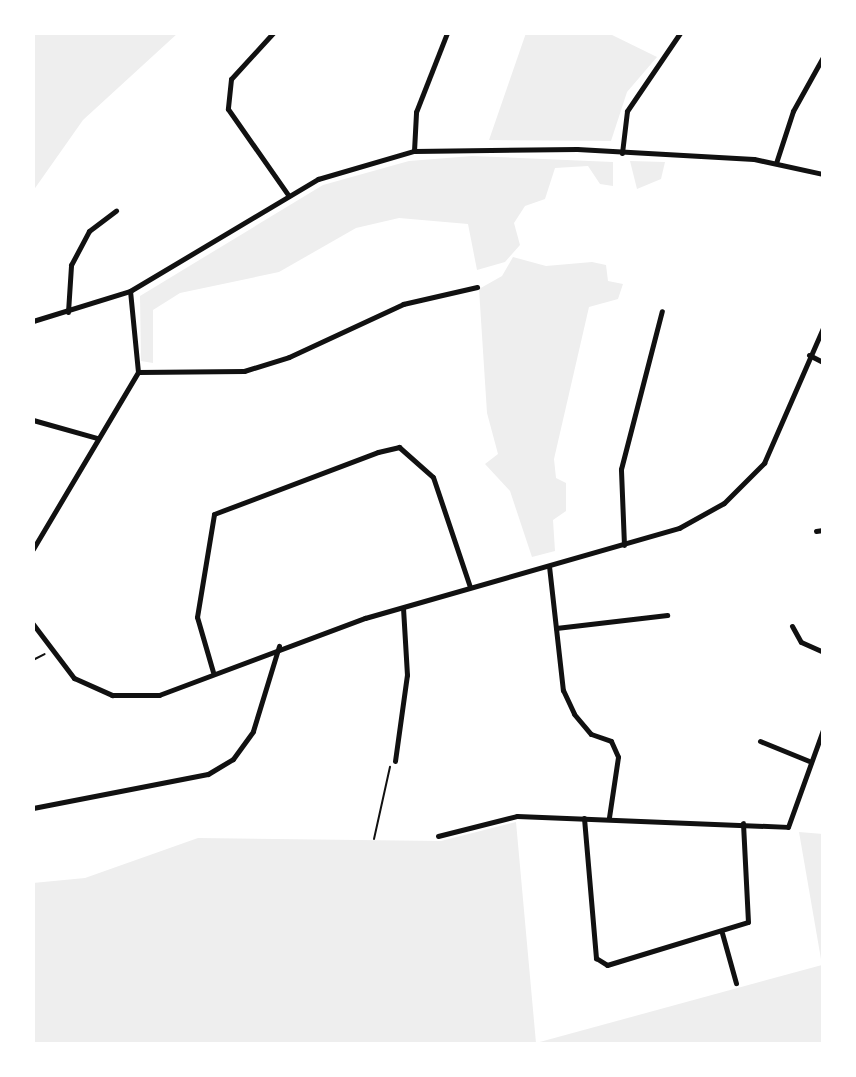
<!DOCTYPE html>
<style>
body{margin:0}
#map{position:relative;width:856px;height:1077px;overflow:hidden;background:#fff;font-family:"PT Sans",sans-serif}
div>[style]{position:absolute}
[style*='--x']{left:calc(var(--x)*1px);top:calc(var(--y)*1px);width:calc(var(--w)*1px);rotate:calc(var(--a)*1deg)}
.green>*{inset:0;background:#eee}
.path>*{height:2px;margin:-1px;padding:0 1px;transform-origin:1px;border-radius:1px;background:#111}
.minor>*{height:5px;margin:-2.5px;padding:0 2.5px;transform-origin:2.5px;border-radius:2.5px;background:#111}
span{translate:-50% -50%;white-space:nowrap;text-align:center;line-height:1.15;-webkit-text-stroke:5px #fff;paint-order:stroke}
.frame{position:absolute;inset:0;border:35px solid #fff;pointer-events:none}
</style>
<div id="map">
<div class="green">
<i style="clip-path:polygon(33px 33px,178px 33px,83px 120px,33px 191px)"></i>
<i style="clip-path:polygon(526px 33px,608px 33px,657px 57px,627px 92px,611px 141px,489px 140px)"></i>
<i style="clip-path:polygon(472px 156px,613px 162px,613px 186px,600px 184px,588px 166px,555px 168px,545px 199px,525px 206px,514px 223px,520px 245px,505px 262px,477px 270px,468px 224px,399px 218px,356px 228px,279px 272px,180px 293px,153px 310px,153px 363px,141px 361px,140px 296px,323px 185px,409px 161px)"></i>
<i style="clip-path:polygon(630px 161px,665px 162px,661px 179px,637px 189px)"></i>
<i style="clip-path:polygon(513px 257px,546px 266px,592px 262px,606px 265px,608px 281px,623px 284px,618px 299px,589px 307px,554px 459px,556px 478px,566px 483px,566px 511px,553px 520px,555px 551px,532px 557px,510px 491px,485px 464px,498px 454px,487px 413px,479px 289px,502px 276px)"></i>
<i style="clip-path:polygon(516px 822px,536px 1043px,822px 965px,799px 832px,823px 834px,823px 1044px,33px 1044px,33px 883px,85px 878px,198px 838px,441px 841px)"></i>
</div>
<div class="path">
<i style="--x:33;--y:660;--w:13;--a:-27"></i>
<i style="--x:374;--y:839;--w:74;--a:-77.5"></i>
</div>
<div class="minor">
<i style="--x:273;--y:33;--w:62;--a:132.4"></i>
<i style="--x:231;--y:79;--w:30;--a:96"></i>
<i style="--x:228;--y:109;--w:106;--a:55"></i>
<i style="--x:414;--y:151;--w:39;--a:-87"></i>
<i style="--x:416;--y:112;--w:85;--a:-68.6"></i>
<i style="--x:622;--y:153;--w:42;--a:-83.2"></i>
<i style="--x:627;--y:111;--w:94;--a:-55.8"></i>
<i style="--x:776;--y:163;--w:55;--a:-71.9"></i>
<i style="--x:793;--y:111;--w:62;--a:-60.9"></i>
<i style="--x:68;--y:312;--w:47;--a:-86.3"></i>
<i style="--x:71;--y:265;--w:38;--a:-62"></i>
<i style="--x:89;--y:231;--w:34;--a:-37"></i>
<i style="--x:33;--y:321;--w:102;--a:-17.2"></i>
<i style="--x:130;--y:291;--w:219;--a:-30.8"></i>
<i style="--x:318;--y:179;--w:100;--a:-16.3"></i>
<i style="--x:414;--y:151;--w:163;--a:-0.7"></i>
<i style="--x:577;--y:149;--w:177;--a:3.2"></i>
<i style="--x:754;--y:159;--w:71;--a:12.3"></i>
<i style="--x:809;--y:355;--w:16;--a:27"></i>
<i style="--x:138;--y:372;--w:106;--a:-0.5"></i>
<i style="--x:244;--y:371;--w:47;--a:-17.3"></i>
<i style="--x:289;--y:357;--w:126;--a:-24.9"></i>
<i style="--x:403;--y:304;--w:76;--a:-12.9"></i>
<i style="--x:33;--y:420;--w:66;--a:15.7"></i>
<i style="--x:816;--y:531;--w:7;--a:-8"></i>
<i style="--x:624;--y:545;--w:76;--a:-92.3"></i>
<i style="--x:621;--y:469;--w:163;--a:-75.5"></i>
<i style="--x:33;--y:549;--w:206;--a:-59.3"></i>
<i style="--x:138;--y:372;--w:81;--a:-95.6"></i>
<i style="--x:549;--y:566;--w:125;--a:83.6"></i>
<i style="--x:563;--y:690;--w:26;--a:65"></i>
<i style="--x:574;--y:714;--w:26;--a:50"></i>
<i style="--x:591;--y:734;--w:21;--a:19"></i>
<i style="--x:611;--y:741;--w:17;--a:66"></i>
<i style="--x:618;--y:757;--w:61;--a:98.5"></i>
<i style="--x:33;--y:624;--w:68;--a:52.8"></i>
<i style="--x:74;--y:678;--w:42;--a:24.1"></i>
<i style="--x:112;--y:695;--w:47;--a:0"></i>
<i style="--x:159;--y:695;--w:220;--a:-20.5"></i>
<i style="--x:365;--y:618;--w:327;--a:-16"></i>
<i style="--x:679;--y:528;--w:51;--a:-29.1"></i>
<i style="--x:724;--y:503;--w:57;--a:-45"></i>
<i style="--x:764;--y:463;--w:147;--a:-66.4"></i>
<i style="--x:792;--y:626;--w:18;--a:61"></i>
<i style="--x:801;--y:642;--w:24;--a:24"></i>
<i style="--x:556;--y:628;--w:112;--a:-6.7"></i>
<i style="--x:213;--y:672;--w:57;--a:-106.2"></i>
<i style="--x:197;--y:617;--w:104;--a:-80.6"></i>
<i style="--x:214;--y:514;--w:175;--a:-20.7"></i>
<i style="--x:378;--y:452;--w:22;--a:-13"></i>
<i style="--x:399;--y:447;--w:45;--a:41.4"></i>
<i style="--x:433;--y:477;--w:116;--a:71.4"></i>
<i style="--x:760;--y:741;--w:53;--a:22.2"></i>
<i style="--x:395;--y:761;--w:87;--a:-82.1"></i>
<i style="--x:407;--y:675;--w:67;--a:-93.4"></i>
<i style="--x:33;--y:808;--w:178;--a:-11"></i>
<i style="--x:208;--y:774;--w:29;--a:-31"></i>
<i style="--x:233;--y:759;--w:34;--a:-54"></i>
<i style="--x:253;--y:731;--w:89;--a:-73"></i>
<i style="--x:584;--y:818;--w:141;--a:85.1"></i>
<i style="--x:596;--y:958;--w:13;--a:32"></i>
<i style="--x:607;--y:965;--w:147;--a:-17"></i>
<i style="--x:748;--y:922;--w:99;--a:-92.9"></i>
<i style="--x:438;--y:836;--w:81;--a:-14.2"></i>
<i style="--x:517;--y:816;--w:271;--a:2.3"></i>
<i style="--x:788;--y:827;--w:103;--a:-70.2"></i>
<i style="--x:722;--y:933;--w:52;--a:74.4"></i>
</div>
<div class="frame"></div>
</div>
